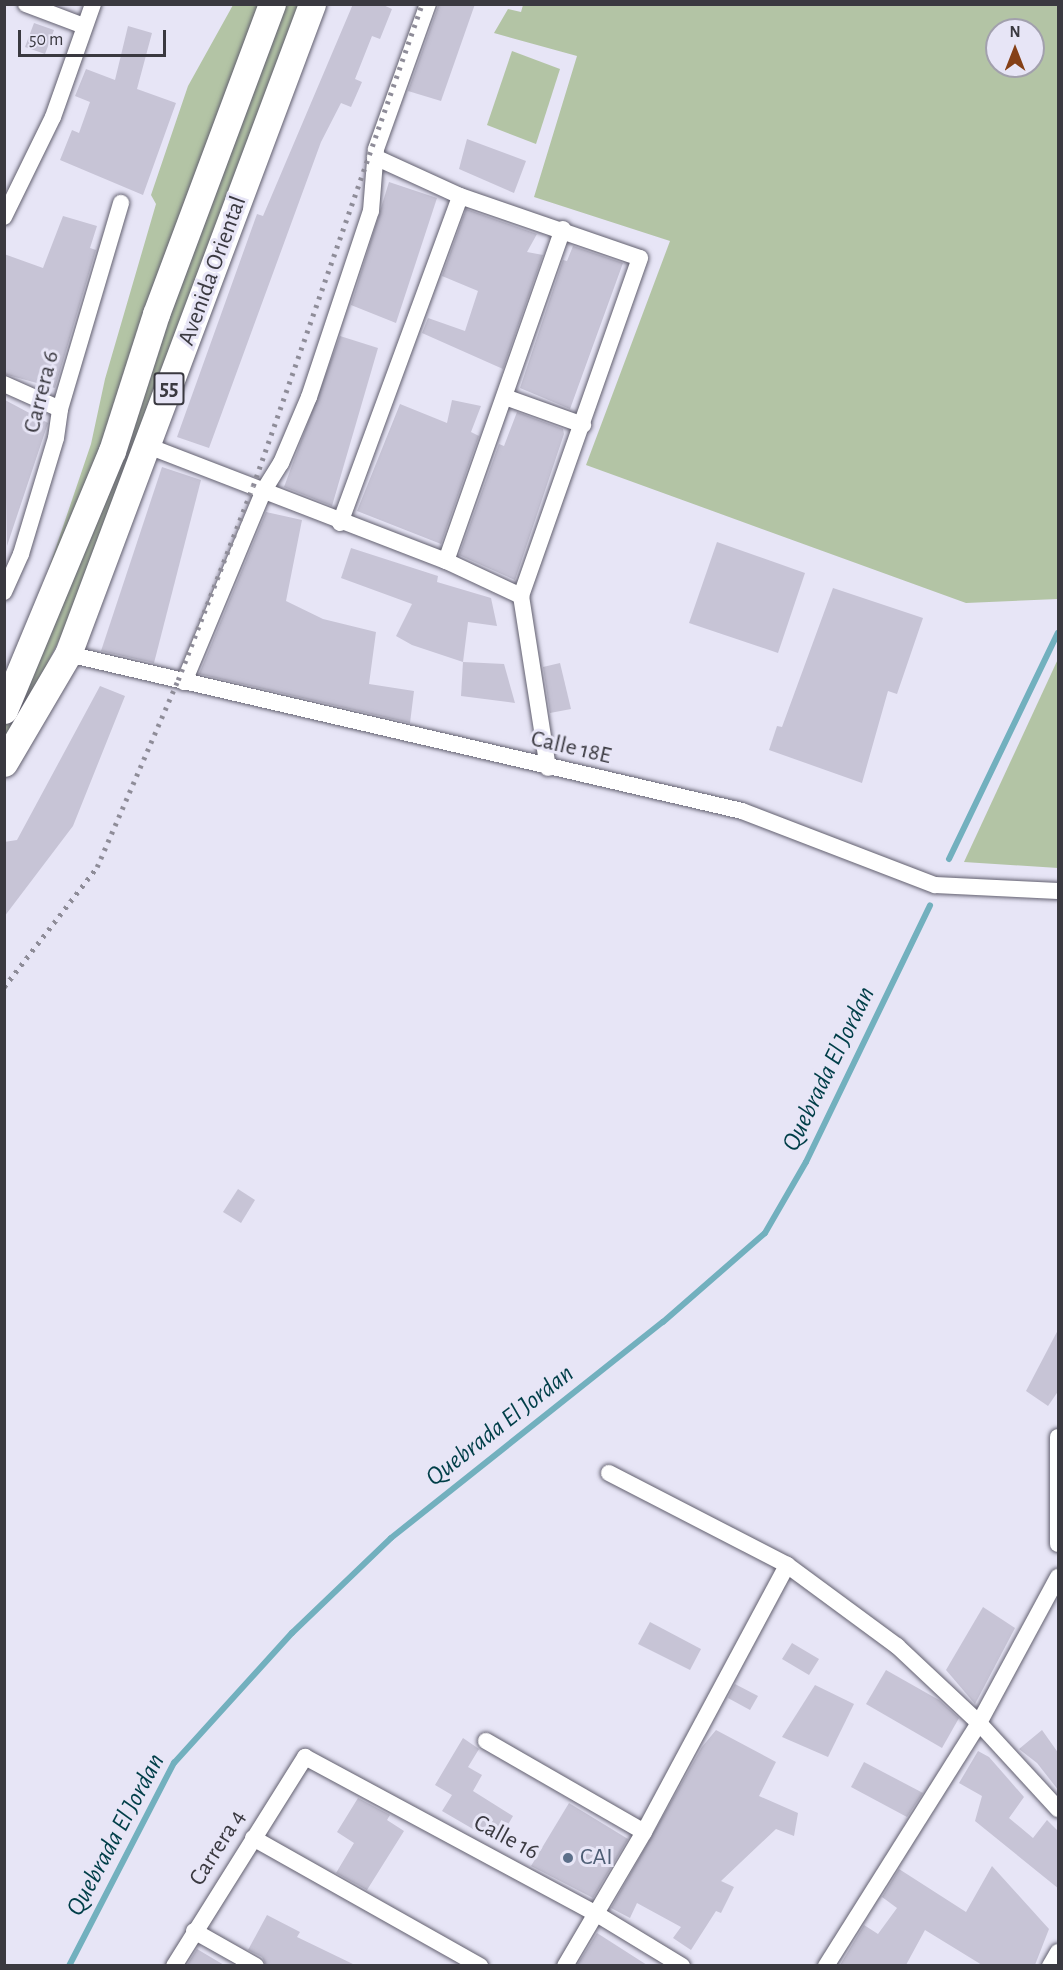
<!DOCTYPE html>
<style>
body{margin:0}
#map{position:relative;width:1063px;height:1970px;overflow:hidden;background:#e7e5f6;font-family:"Alegreya Sans",sans-serif}
div>[style]{position:absolute}
[style*='--x']{left:calc(var(--x)*1px);top:calc(var(--y)*1px);width:calc(var(--w)*1px);rotate:calc(var(--a)*1deg)}
.green>*{inset:0;background:#b3c4a5}
.stream>*{height:6px;margin:-3px;padding:0 3px;transform-origin:3px;border-radius:3px;background:#72b0be}
.building>*{inset:0;background:#c7c4d6}
.roads{filter:drop-shadow(0 0 2px #62606f) drop-shadow(0 0 2px #62606f)}
.street>*{height:16px;margin:-8px;padding:0 8px;transform-origin:8px;border-radius:8px;background:#fff}
.primary>*{height:27px;margin:-13.5px;padding:0 13.5px;transform-origin:13.5px;border-radius:13.5px;background:#fff}
.rail>*{height:4.5px;margin-top:-2.25px;transform-origin:0;background:repeating-linear-gradient(90deg,#8e8c98 0 3px,transparent 0 9px)}
.dots>*{width:16px;height:16px;translate:-50% -50%;box-sizing:border-box;border:3px solid #e7e5f6;border-radius:50%}
span{translate:-50% -50%;white-space:nowrap;text-align:center;line-height:1.15;-webkit-text-stroke:6px #e7e5f6;paint-order:stroke}
.shield-label span{padding:2px 4px;background:#e7e5f6;border:2px solid;border-radius:4px;-webkit-text-stroke-width:0}
.shield-label{font-size:22px;color:#3a3940;font-weight:700}
.street-label{font-size:24px;color:#3a3940}
.service-label{font-size:24px;color:#4e5e75}
.left{translate:0 -50%;text-align:left}
.water-label{font-size:26px;color:#003e48;font-style:italic}
.frame{position:absolute;inset:0;border:6px solid #3a3940;pointer-events:none}
.north{position:absolute;left:985px;top:18px;width:60px;height:60px;box-sizing:border-box;background:#e7e5f6;border:2px solid #a2a0ad;border-radius:50%;rotate:0deg;font-size:16px;font-weight:700;line-height:24px;text-align:center;color:#3a3940}
.north::after{content:'';display:block;margin:auto;width:21px;height:27px;background:#854017;clip-path:polygon(50% 0,100% 100%,50% 72%,0 100%)}
.scale{position:absolute;left:18px;top:30px;width:148px;height:27px;box-sizing:border-box;border:3px solid #3a3940;border-top:0;padding-left:8px;font-size:18px;line-height:21px;white-space:nowrap;color:#3a3940;-webkit-text-stroke:4px #e7e5f6;paint-order:stroke}
</style>
<div id="map">
<div class="green">
<i style="clip-path:polygon(233px 5px,264px 5px,99px 461px,36px 606px,91px 444px,105px 379px,156px 204px,151px 195px,188px 86px)"></i>
<i style="clip-path:polygon(283px 5px,300px 5px,72px 615px,5px 747px,5px 724px,27px 684px,122px 444px)"></i>
<i style="clip-path:polygon(evenodd,523px 5px,1058px 5px,1058px 599px,966px 603px,586px 465px,670px 241px,534px 197px,577px 56px,494px 33px,508px 9px,521px 12px,523px 5px,997px 30px,1033px 30px,1033px 66px,997px 66px,997px 30px)"></i>
<i style="clip-path:polygon(512px 51px,560px 69px,536px 144px,487px 125px)"></i>
<i style="clip-path:polygon(1058px 659px,1058px 868px,964px 862px)"></i>
</div>
<div class="stream">
<i style="--x:949;--y:859;--w:251;--a:-64.3"></i>
<i style="--x:69;--y:1966;--w:229;--a:-62.7"></i>
<i style="--x:174;--y:1763;--w:176;--a:-47.8"></i>
<i style="--x:292;--y:1633;--w:137;--a:-43.8"></i>
<i style="--x:391;--y:1538;--w:347;--a:-38.5"></i>
<i style="--x:663;--y:1322;--w:135;--a:-41.1"></i>
<i style="--x:765;--y:1233;--w:82;--a:-60"></i>
<i style="--x:806;--y:1162;--w:285;--a:-64.2"></i>
</div>
<div class="building">
<i style="clip-path:polygon(353px 4px,381px 4px,392px 9px,380px 39px,372px 36px,355px 79px,362px 82px,351px 107px,341px 103px,321px 142px,209px 448px,177px 437px,257px 214px,263px 216px)"></i>
<i style="clip-path:polygon(439px 4px,475px 4px,441px 101px,408px 91px)"></i>
<i style="clip-path:polygon(34px 23px,54px 30px,45px 54px,25px 47px)"></i>
<i style="clip-path:polygon(128px 26px,152px 33px,137px 89px,176px 103px,143px 195px,60px 160px,72px 130px,79px 133px,90px 102px,75px 96px,86px 69px,115px 80px)"></i>
<i style="clip-path:polygon(467px 139px,526px 161px,514px 193px,459px 169px)"></i>
<i style="clip-path:polygon(389px 182px,437px 198px,396px 323px,351px 305px)"></i>
<i style="clip-path:polygon(466px 209px,537px 234px,527px 252px,543px 255px,503px 369px,422px 333px,428px 318px,465px 331px,478px 291px,442px 276px)"></i>
<i style="clip-path:polygon(63px 216px,97px 226px,90px 248px,96px 250px,55px 388px,4px 374px,4px 254px,43px 268px)"></i>
<i style="clip-path:polygon(573px 246px,623px 263px,570px 409px,520px 388px,563px 260px,567px 261px)"></i>
<i style="clip-path:polygon(340px 336px,378px 348px,332px 506px,284px 487px)"></i>
<i style="clip-path:polygon(4px 396px,5px 400px,48px 423px,7px 546px)"></i>
<i style="clip-path:polygon(452px 400px,481px 406px,471px 432px,479px 436px,441px 544px,357px 511px,400px 404px,447px 423px)"></i>
<i style="clip-path:polygon(517px 412px,563px 429px,564px 434px,515px 580px,459px 555px,499px 444px,504px 446px)"></i>
<i style="clip-path:polygon(162px 467px,201px 480px,154px 663px,101px 651px)"></i>
<i style="clip-path:polygon(266px 512px,302px 520px,286px 601px,323px 619px,376px 632px,369px 684px,414px 691px,410px 723px,199px 674px)"></i>
<i style="clip-path:polygon(717px 542px,805px 573px,778px 653px,689px 623px)"></i>
<i style="clip-path:polygon(351px 548px,438px 576px,437px 582px,491px 598px,497px 626px,468px 622px,463px 662px,412px 645px,396px 636px,412px 604px,341px 578px)"></i>
<i style="clip-path:polygon(833px 588px,923px 618px,897px 694px,888px 691px,862px 783px,769px 750px,777px 726px,782px 727px)"></i>
<i style="clip-path:polygon(463px 662px,504px 664px,515px 703px,461px 696px)"></i>
<i style="clip-path:polygon(560px 663px,571px 709px,550px 713px,543px 667px)"></i>
<i style="clip-path:polygon(100px 686px,125px 696px,73px 826px,4px 917px,4px 842px,17px 840px)"></i>
<i style="clip-path:polygon(238px 1189px,255px 1200px,241px 1223px,223px 1212px)"></i>
<i style="clip-path:polygon(1059px 1328px,1059px 1390px,1048px 1406px,1026px 1391px)"></i>
<i style="clip-path:polygon(983px 1607px,1015px 1628px,975px 1704px,946px 1670px)"></i>
<i style="clip-path:polygon(650px 1622px,701px 1649px,690px 1670px,638px 1644px)"></i>
<i style="clip-path:polygon(792px 1643px,819px 1659px,809px 1675px,782px 1659px)"></i>
<i style="clip-path:polygon(886px 1670px,939px 1700px,959px 1718px,942px 1748px,866px 1704px)"></i>
<i style="clip-path:polygon(735px 1684px,758px 1696px,750px 1710px,728px 1698px)"></i>
<i style="clip-path:polygon(815px 1685px,854px 1704px,828px 1757px,782px 1737px)"></i>
<i style="clip-path:polygon(716px 1730px,776px 1762px,759px 1796px,798px 1813px,794px 1836px,776px 1829px,721px 1881px,734px 1887px,721px 1913px,716px 1911px,691px 1950px,673px 1938px,681px 1927px,637px 1903px,630px 1918px,611px 1908px,702px 1747px)"></i>
<i style="clip-path:polygon(1042px 1730px,1059px 1754px,1059px 1791px,1037px 1763px,1019px 1749px)"></i>
<i style="clip-path:polygon(463px 1738px,479px 1749px,468px 1767px,482px 1775px,473px 1791px,513px 1816px,497px 1843px,442px 1811px,452px 1795px,435px 1785px)"></i>
<i style="clip-path:polygon(978px 1751px,989px 1757px,1024px 1797px,1009px 1818px,1033px 1838px,1047px 1820px,1059px 1832px,1059px 1889px,975px 1821px,982px 1796px,959px 1783px)"></i>
<i style="clip-path:polygon(864px 1762px,923px 1793px,907px 1817px,851px 1787px)"></i>
<i style="clip-path:polygon(358px 1798px,390px 1815px,387px 1820px,404px 1831px,367px 1890px,336px 1873px,354px 1843px,337px 1832px)"></i>
<i style="clip-path:polygon(569px 1803px,628px 1839px,593px 1898px,531px 1866px)"></i>
<i style="clip-path:polygon(992px 1866px,1049px 1929px,1035px 1965px,982px 1965px,925px 1930px,906px 1965px,840px 1965px,864px 1925px,878px 1934px,897px 1908px,882px 1897px,899px 1869px,966px 1912px)"></i>
<i style="clip-path:polygon(267px 1915px,300px 1932px,297px 1937px,355px 1965px,266px 1965px,262px 1957px,248px 1950px)"></i>
<i style="clip-path:polygon(597px 1933px,647px 1965px,577px 1965px)"></i>
<i style="clip-path:polygon(197px 1949px,224px 1965px,187px 1965px)"></i>
</div>
<div class="roads">
<div class="street">
<i style="--x:26;--y:4;--w:62;--a:20.8"></i>
<i style="--x:375;--y:157;--w:94;--a:24.6"></i>
<i style="--x:460;--y:196;--w:190;--a:19"></i>
<i style="--x:640;--y:258;--w:358;--a:109.4"></i>
<i style="--x:521;--y:596;--w:174;--a:81.1"></i>
<i style="--x:4;--y:217;--w:111;--a:-63.9"></i>
<i style="--x:53;--y:117;--w:120;--a:-70.5"></i>
<i style="--x:4;--y:384;--w:61;--a:24.1"></i>
<i style="--x:505;--y:397;--w:83;--a:19.7"></i>
<i style="--x:148;--y:446;--w:319;--a:21.1"></i>
<i style="--x:446;--y:561;--w:83;--a:25"></i>
<i style="--x:340;--y:523;--w:348;--a:-69.8"></i>
<i style="--x:446;--y:561;--w:352;--a:-70.6"></i>
<i style="--x:4;--y:592;--w:42;--a:-65.9"></i>
<i style="--x:21;--y:554;--w:121;--a:-73.2"></i>
<i style="--x:56;--y:438;--w:29;--a:-82"></i>
<i style="--x:60;--y:409;--w:215;--a:-73.5"></i>
<i style="--x:68;--y:654;--w:692;--a:13.11"></i>
<i style="--x:742;--y:811;--w:207;--a:21"></i>
<i style="--x:935;--y:885;--w:123;--a:2.8"></i>
<i style="--x:184;--y:682;--w:208;--a:-67.4"></i>
<i style="--x:264;--y:490;--w:32;--a:-58"></i>
<i style="--x:281;--y:463;--w:72;--a:-67"></i>
<i style="--x:309;--y:397;--w:196;--a:-71.6"></i>
<i style="--x:371;--y:211;--w:62;--a:-85.4"></i>
<i style="--x:376;--y:149;--w:154;--a:-70.3"></i>
<i style="--x:1058;--y:1437;--w:107;--a:90"></i>
<i style="--x:609;--y:1473;--w:200;--a:27.3"></i>
<i style="--x:787;--y:1565;--w:137;--a:36.4"></i>
<i style="--x:897;--y:1646;--w:112;--a:43.2"></i>
<i style="--x:979;--y:1723;--w:117;--a:47.4"></i>
<i style="--x:486;--y:1741;--w:182;--a:29.9"></i>
<i style="--x:253;--y:1838;--w:261;--a:29.4"></i>
<i style="--x:194;--y:1931;--w:71;--a:29.4"></i>
<i style="--x:174;--y:1966;--w:247;--a:-57.9"></i>
<i style="--x:305;--y:1757;--w:329;--a:28.3"></i>
<i style="--x:595;--y:1913;--w:102;--a:31.3"></i>
<i style="--x:565;--y:1966;--w:156;--a:-59.5"></i>
<i style="--x:644;--y:1832;--w:303;--a:-61.8"></i>
<i style="--x:826;--y:1966;--w:287;--a:-57.8"></i>
<i style="--x:979;--y:1723;--w:166;--a:-61.6"></i>
<i style="--x:1050;--y:1966;--w:16;--a:-60"></i>
</div>
<div class="primary">
<i style="--x:4;--y:710;--w:281;--a:-67.4"></i>
<i style="--x:112;--y:451;--w:144;--a:-72.2"></i>
<i style="--x:156;--y:314;--w:331;--a:-69.5"></i>
<i style="--x:4;--y:763;--w:126;--a:-59.6"></i>
<i style="--x:68;--y:654;--w:694;--a:-69.42"></i>
</div>
</div>
<div class="rail">
<i style="--x:4;--y:987;--w:152;--a:-52.2"></i>
<i style="--x:97;--y:867;--w:204;--a:-66.6"></i>
<i style="--x:178;--y:680;--w:208;--a:-68.9"></i>
<i style="--x:253;--y:486;--w:511;--a:-70.68"></i>
</div>
<div class="dots">
<i style="left:568px;top:1858px;background:#5c6f8a"></i>
</div>
<div class="shield-label">
<span style="left:169px;top:389px">55</span>
</div>
<div class="street-label">
<span style="left:213px;top:271px;rotate:-70deg">Avenida Oriental</span>
<span style="left:42px;top:392px;rotate:-76deg">Carrera 6</span>
<span style="left:571px;top:748px;rotate:13deg">Calle 18E</span>
<span style="left:506px;top:1838px;rotate:28deg">Calle 16</span>
<span style="left:218px;top:1848px;rotate:-58deg">Carrera 4</span>
</div>
<div class="service-label">
<span class="left" style="left:580px;top:1858px">CAI</span>
</div>
<div class="water-label">
<span style="left:829px;top:1069px;rotate:-64deg">Quebrada El Jordan</span>
<span style="left:500px;top:1426px;rotate:-38deg">Quebrada El Jordan</span>
<span style="left:116px;top:1835px;rotate:-62deg">Quebrada El Jordan</span>
</div>
<div class="frame"></div>
<div class="north">N</div>
<div class="scale">50 m</div>
</div>
